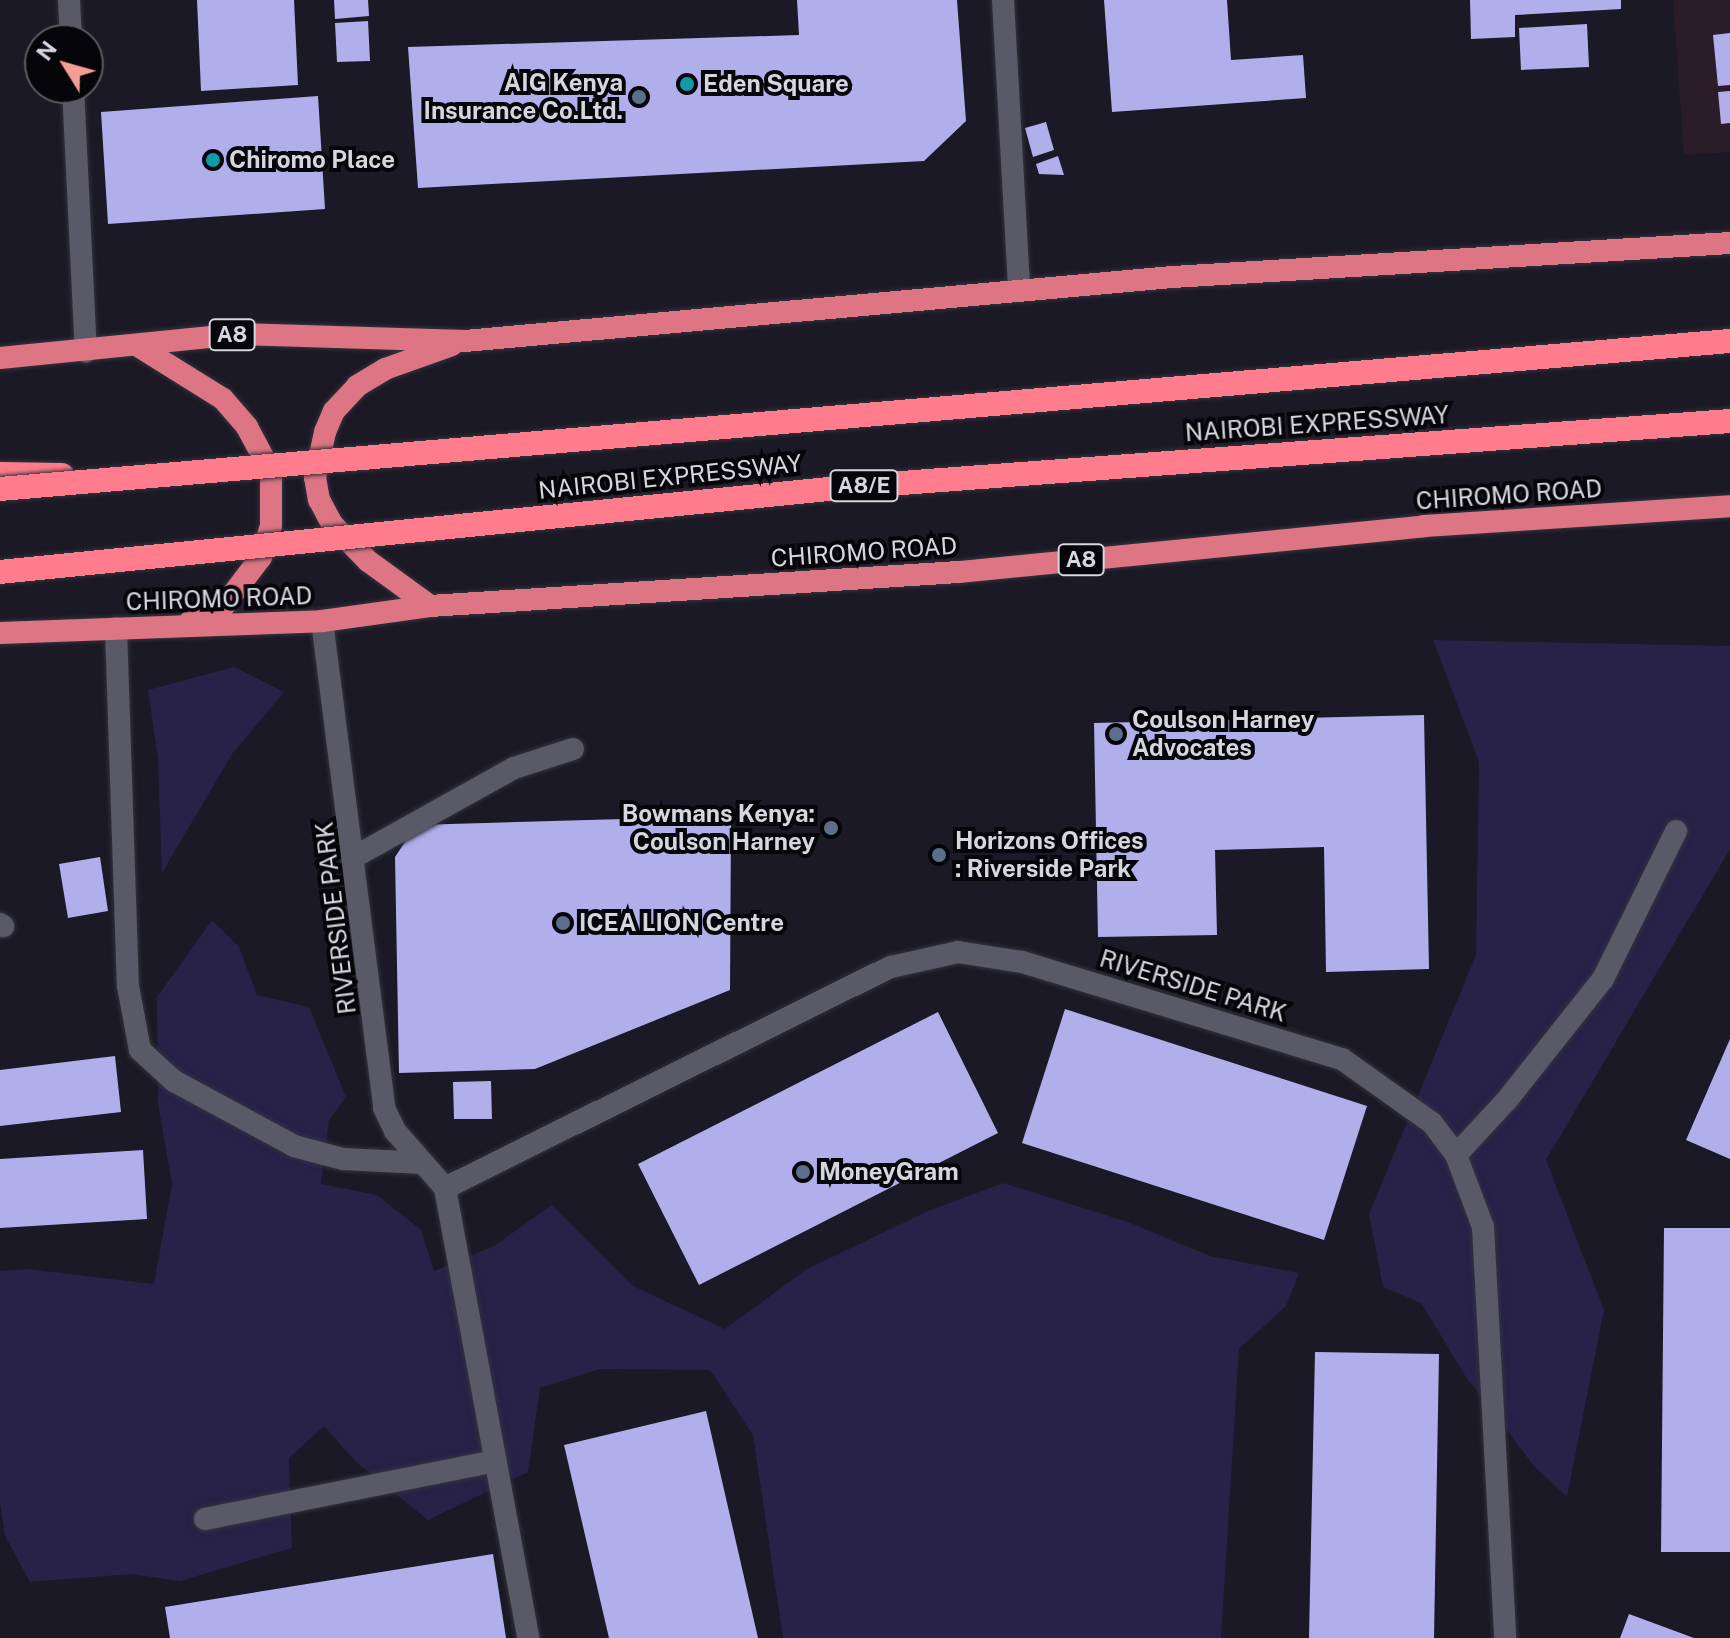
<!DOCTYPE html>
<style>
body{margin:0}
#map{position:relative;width:1730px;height:1638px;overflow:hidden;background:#1a1925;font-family:"Public Sans",sans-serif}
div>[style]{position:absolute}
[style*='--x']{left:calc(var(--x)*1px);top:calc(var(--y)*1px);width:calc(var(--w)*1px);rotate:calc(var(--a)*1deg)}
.commercial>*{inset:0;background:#2a1d29}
.green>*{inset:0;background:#282148}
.building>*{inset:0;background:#b0afec}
.roads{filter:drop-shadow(0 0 2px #34333c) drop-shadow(0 0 2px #34333c)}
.service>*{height:22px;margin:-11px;padding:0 11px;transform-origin:11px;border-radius:11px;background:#5a5968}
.minor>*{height:22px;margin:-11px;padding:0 11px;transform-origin:11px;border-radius:11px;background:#5a5968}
.trunk>*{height:22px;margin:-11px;padding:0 11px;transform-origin:11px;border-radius:11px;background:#dd7584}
.motorway>*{height:24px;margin:-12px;padding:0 12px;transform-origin:12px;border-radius:12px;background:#fe7c8b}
.bridges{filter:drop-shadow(0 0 2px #34333c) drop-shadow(0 0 2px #34333c)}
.motorway-bridge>*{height:24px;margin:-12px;padding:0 12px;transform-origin:12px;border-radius:12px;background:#fe7c8b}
.dots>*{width:22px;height:22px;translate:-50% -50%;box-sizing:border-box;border:4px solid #06050a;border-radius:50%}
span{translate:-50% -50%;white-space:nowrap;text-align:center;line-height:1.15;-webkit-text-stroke:8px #06050a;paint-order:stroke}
.shield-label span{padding:2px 6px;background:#06050a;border:2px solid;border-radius:6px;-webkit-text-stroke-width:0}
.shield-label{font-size:22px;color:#d6d6df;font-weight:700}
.poi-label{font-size:24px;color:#d6d6df;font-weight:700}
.right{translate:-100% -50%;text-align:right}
.left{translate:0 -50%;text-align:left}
.street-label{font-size:24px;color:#d6d6df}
.north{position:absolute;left:24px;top:24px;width:80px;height:80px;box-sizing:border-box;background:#06050a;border:2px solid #59595f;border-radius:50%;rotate:307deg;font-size:22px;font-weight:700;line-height:32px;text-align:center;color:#d6d6df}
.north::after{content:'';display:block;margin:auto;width:28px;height:36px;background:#f59c94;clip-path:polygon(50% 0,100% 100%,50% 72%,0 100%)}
</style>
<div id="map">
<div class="commercial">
<i style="clip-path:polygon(1673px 0,1730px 0,1730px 152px,1684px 155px)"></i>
</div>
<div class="green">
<i style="clip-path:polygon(1433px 640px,1730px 646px,1730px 849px,1546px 1160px,1604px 1310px,1567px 1497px,1534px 1466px,1466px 1377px,1421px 1303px,1383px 1287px,1369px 1214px,1476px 955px,1479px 762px)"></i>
<i style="clip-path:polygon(234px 667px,284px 692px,232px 754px,162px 873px,158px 759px,148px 690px)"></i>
<i style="clip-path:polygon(212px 920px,239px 947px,257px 995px,309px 1007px,346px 1097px,329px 1120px,321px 1184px,377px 1195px,421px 1230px,434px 1271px,494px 1246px,552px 1205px,633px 1286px,725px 1329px,807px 1269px,928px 1211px,1003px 1183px,1128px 1222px,1210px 1256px,1299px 1273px,1286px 1306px,1239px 1349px,1221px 1638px,783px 1638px,753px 1435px,710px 1370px,600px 1369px,540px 1388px,528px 1472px,428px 1520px,356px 1462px,324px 1426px,289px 1458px,292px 1548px,180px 1581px,131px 1574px,30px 1582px,5px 1536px,0 1503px,0 1271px,27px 1269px,154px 1284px,172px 1184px,158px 1104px,157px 997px)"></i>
</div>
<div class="building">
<i style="clip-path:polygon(197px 0,294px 0,298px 85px,201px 91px)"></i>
<i style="clip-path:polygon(334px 0,368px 0,369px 16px,335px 19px)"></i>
<i style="clip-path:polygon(797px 0,957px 0,966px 121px,924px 161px,418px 188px,408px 47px,799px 35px)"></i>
<i style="clip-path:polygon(1104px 0,1227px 0,1231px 60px,1303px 55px,1306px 98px,1112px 112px)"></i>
<i style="clip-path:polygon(1470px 0,1621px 0,1621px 9px,1515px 15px,1515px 37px,1471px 39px)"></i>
<i style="clip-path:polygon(368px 21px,370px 61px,337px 62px,335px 23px)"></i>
<i style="clip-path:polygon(1587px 24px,1589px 67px,1521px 70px,1519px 28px)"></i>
<i style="clip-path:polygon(1730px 33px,1730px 85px,1718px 86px,1713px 35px)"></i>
<i style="clip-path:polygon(1730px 91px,1730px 123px,1721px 124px,1718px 92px)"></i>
<i style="clip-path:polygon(318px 96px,325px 209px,108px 224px,101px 112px)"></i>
<i style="clip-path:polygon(1046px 122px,1054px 150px,1033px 157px,1025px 128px)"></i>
<i style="clip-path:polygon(1058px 156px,1064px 175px,1039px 174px,1036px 164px)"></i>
<i style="clip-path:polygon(1424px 715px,1429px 969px,1326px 972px,1324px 847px,1215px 850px,1217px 935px,1098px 937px,1094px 723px)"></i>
<i style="clip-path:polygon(731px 816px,730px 990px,535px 1069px,399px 1073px,395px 857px,416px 825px)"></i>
<i style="clip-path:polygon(100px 857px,108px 911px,68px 918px,59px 864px)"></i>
<i style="clip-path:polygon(1065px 1009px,1367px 1106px,1324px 1240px,1022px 1143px)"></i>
<i style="clip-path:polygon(938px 1012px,998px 1133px,699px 1285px,638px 1164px)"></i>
<i style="clip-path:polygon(1730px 1039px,1730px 1159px,1686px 1140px)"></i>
<i style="clip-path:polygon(115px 1056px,121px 1112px,0 1126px,0 1070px)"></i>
<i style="clip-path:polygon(491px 1081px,492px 1119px,454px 1119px,453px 1082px)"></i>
<i style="clip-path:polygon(143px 1150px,147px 1219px,0 1228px,0 1159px)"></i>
<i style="clip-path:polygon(1664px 1228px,1730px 1228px,1730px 1552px,1661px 1552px)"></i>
<i style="clip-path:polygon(1315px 1352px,1439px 1354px,1434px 1638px,1309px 1638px)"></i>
<i style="clip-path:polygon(706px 1411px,758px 1638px,609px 1638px,564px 1445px)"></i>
<i style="clip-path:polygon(493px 1554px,506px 1638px,170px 1638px,165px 1607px)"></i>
<i style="clip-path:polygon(1629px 1614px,1694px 1638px,1620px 1638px)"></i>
</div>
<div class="roads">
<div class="service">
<i style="--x:69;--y:0;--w:40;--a:87.1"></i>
<i style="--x:1003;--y:0;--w:290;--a:86.8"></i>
<i style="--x:73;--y:88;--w:264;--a:87.2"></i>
<i style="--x:356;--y:856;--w:181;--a:-29.1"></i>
<i style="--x:514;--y:768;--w:62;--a:-17.9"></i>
<i style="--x:0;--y:924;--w:4;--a:34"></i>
</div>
<div class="minor">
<i style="--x:322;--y:621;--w:491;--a:82.7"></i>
<i style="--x:384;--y:1108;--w:25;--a:64"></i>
<i style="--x:395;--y:1131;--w:76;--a:48.7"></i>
<i style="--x:445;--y:1188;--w:458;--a:79.5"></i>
<i style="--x:116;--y:628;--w:358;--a:88.1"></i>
<i style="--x:128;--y:986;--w:65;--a:79.4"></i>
<i style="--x:140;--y:1050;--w:46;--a:42.4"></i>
<i style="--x:174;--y:1081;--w:136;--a:28.4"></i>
<i style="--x:294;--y:1146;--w:51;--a:14.9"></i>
<i style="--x:343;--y:1159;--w:80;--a:2.9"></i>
<i style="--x:1456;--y:1155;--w:75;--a:-47.2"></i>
<i style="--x:1507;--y:1100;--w:154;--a:-51.6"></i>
<i style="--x:1603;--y:979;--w:165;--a:-63.7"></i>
<i style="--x:445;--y:1188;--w:498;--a:-26.4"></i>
<i style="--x:891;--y:967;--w:69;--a:-12.6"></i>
<i style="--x:958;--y:952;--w:65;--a:8.9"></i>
<i style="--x:1022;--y:962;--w:334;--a:16.9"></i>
<i style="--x:1342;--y:1059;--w:110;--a:35.4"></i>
<i style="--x:1432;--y:1123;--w:40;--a:53"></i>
<i style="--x:1456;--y:1155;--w:77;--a:69.4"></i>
<i style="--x:1483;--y:1227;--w:412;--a:86.9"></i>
<i style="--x:205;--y:1519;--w:296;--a:-11.3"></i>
</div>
<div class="trunk">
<i style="--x:138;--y:346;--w:100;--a:31.9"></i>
<i style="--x:223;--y:399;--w:37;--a:49"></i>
<i style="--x:247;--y:427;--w:51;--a:61.9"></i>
<i style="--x:271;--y:472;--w:54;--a:90"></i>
<i style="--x:271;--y:526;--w:33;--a:108"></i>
<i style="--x:261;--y:557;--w:61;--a:127.1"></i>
<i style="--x:224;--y:606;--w:38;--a:155"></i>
<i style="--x:0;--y:358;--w:240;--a:-5.7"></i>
<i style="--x:239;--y:334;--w:226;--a:1.8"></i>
<i style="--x:465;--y:341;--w:711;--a:-5.17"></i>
<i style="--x:1173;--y:277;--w:558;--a:-3.49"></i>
<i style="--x:430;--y:606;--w:77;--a:-144"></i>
<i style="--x:368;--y:561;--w:52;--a:-134.2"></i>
<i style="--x:332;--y:524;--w:27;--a:-118"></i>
<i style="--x:319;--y:500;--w:22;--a:-100"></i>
<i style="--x:315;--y:478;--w:47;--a:-77.7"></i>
<i style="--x:325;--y:432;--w:23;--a:-67"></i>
<i style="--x:334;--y:411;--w:34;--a:-47"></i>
<i style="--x:357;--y:386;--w:33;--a:-31"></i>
<i style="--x:385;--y:369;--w:71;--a:-19.7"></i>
<i style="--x:0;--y:633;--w:322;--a:-2.1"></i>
<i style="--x:322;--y:621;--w:109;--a:-7.9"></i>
<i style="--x:430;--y:606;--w:530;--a:-3.68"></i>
<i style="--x:959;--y:572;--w:467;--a:-5.6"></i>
<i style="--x:1424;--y:526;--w:307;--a:-3.7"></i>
</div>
<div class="motorway">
<i style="--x:0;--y:474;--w:62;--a:0.9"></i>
</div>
</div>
<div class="bridges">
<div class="motorway-bridge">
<i style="--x:0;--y:489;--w:1736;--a:-4.89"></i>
<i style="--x:0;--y:572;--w:852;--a:-5.72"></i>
<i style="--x:848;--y:487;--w:884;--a:-4.28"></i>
</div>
</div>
<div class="dots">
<i style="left:687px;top:84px;background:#0f9aa8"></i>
<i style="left:639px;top:97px;background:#5c6f8a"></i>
<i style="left:213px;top:160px;background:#0f9aa8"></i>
<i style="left:1116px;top:734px;background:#5c6f8a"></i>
<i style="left:831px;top:828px;background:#5c6f8a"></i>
<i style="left:939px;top:855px;background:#5c6f8a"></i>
<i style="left:563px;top:923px;background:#5c6f8a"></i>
<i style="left:803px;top:1172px;background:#5c6f8a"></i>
</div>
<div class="shield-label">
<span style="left:232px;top:335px">A8</span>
<span style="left:864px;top:486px">A8/E</span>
<span style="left:1081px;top:560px">A8</span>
</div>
<div class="poi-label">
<span class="right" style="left:623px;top:97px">AIG Kenya<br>Insurance Co.Ltd.</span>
<span class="left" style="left:703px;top:84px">Eden Square</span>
<span class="left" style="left:229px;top:160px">Chiromo Place</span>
<span class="left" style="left:1132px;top:734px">Coulson Harney<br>Advocates</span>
<span class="right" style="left:815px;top:828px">Bowmans Kenya:<br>Coulson Harney</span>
<span class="left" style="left:955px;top:855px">Horizons Offices<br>: Riverside Park</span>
<span class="left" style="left:579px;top:923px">ICEA LION Centre</span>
<span class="left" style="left:819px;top:1172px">MoneyGram</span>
</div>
<div class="street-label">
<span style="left:1317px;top:424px;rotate:-4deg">NAIROBI EXPRESSWAY</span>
<span style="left:670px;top:477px;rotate:-6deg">NAIROBI EXPRESSWAY</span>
<span style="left:1509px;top:495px;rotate:-4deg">CHIROMO ROAD</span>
<span style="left:864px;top:552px;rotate:-4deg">CHIROMO ROAD</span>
<span style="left:219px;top:599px;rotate:-2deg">CHIROMO ROAD</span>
<span style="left:336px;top:918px;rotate:-97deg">RIVERSIDE PARK</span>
<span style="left:1193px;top:986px;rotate:17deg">RIVERSIDE PARK</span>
</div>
<div class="north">N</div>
</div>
